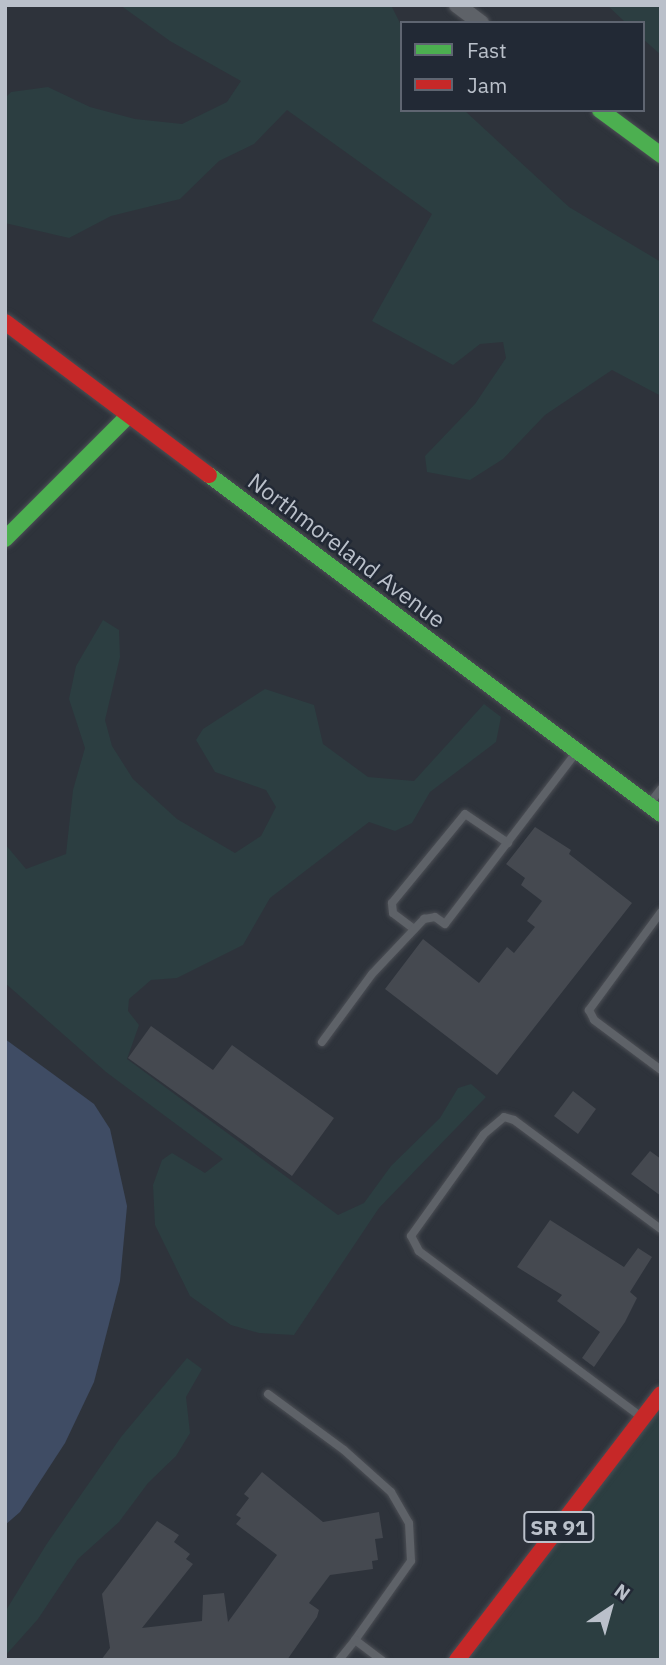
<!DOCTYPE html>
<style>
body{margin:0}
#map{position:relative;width:666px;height:1665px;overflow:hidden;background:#2e333b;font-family:"IBM Plex Sans",sans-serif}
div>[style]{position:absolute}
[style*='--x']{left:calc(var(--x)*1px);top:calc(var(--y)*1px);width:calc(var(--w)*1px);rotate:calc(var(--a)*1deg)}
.green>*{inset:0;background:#2c3e41}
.water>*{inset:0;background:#3f4c64}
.building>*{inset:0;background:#454950}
.roads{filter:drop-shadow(0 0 2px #4c4f55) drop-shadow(0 0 2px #4c4f55)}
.lane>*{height:8px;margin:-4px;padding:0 4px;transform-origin:4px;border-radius:4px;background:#5e6268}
.street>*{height:16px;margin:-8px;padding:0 8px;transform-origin:8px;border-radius:8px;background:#5e6268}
.fast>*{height:16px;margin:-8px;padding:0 8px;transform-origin:8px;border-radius:8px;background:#4caf50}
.jam>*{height:16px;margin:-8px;padding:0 8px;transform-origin:8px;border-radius:8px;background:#c62828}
span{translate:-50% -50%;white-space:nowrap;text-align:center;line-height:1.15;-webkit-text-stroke:5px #222935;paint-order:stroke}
.shield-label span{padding:2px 5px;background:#222935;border:2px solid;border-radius:5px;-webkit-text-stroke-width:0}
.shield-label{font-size:21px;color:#bac0ca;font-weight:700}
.street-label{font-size:23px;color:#bac0ca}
.frame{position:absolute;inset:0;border:7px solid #bac0ca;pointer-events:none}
.legend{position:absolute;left:400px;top:21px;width:245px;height:91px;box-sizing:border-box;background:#222935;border:2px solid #5f6571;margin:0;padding:9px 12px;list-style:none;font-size:21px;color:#bac0ca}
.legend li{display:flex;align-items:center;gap:14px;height:35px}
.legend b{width:35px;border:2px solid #5f6571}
.north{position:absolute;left:575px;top:1574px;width:70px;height:70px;-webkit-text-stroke:5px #222935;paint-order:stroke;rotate:36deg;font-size:19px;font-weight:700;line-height:28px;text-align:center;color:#bac0ca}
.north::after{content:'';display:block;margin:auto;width:24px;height:32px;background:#bac0ca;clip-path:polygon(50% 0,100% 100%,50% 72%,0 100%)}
</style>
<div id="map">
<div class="green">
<i style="clip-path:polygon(120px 5px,391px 5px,402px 27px,402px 110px,464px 110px,569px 207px,661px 262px,661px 396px,612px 370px,545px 415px,503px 459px,470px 480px,427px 472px,425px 456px,475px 404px,506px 358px,503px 342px,480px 344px,453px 365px,372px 321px,432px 214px,287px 110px,254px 144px,219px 161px,180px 199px,111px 216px,69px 238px,5px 223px,5px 98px,11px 92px,48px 87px,90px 107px,135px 119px,182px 124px,227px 102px,241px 81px,170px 41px)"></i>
<i style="clip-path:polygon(607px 5px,661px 5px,661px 55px,643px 39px,643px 23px,626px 23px)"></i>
<i style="clip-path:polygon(103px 620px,119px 630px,120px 657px,105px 720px,112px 746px,133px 779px,177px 819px,235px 853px,261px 836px,276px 807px,266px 790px,215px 772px,196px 740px,203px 729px,265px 689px,314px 705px,323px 744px,368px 777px,414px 781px,484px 704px,501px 717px,496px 742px,430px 792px,412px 823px,395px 831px,369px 822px,270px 898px,243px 945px,177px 978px,151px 980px,129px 999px,128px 1011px,139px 1025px,127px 1059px,338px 1215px,364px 1203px,391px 1166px,440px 1118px,458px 1088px,471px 1084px,486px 1097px,379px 1208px,294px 1335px,259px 1333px,231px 1325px,190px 1296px,155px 1225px,153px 1185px,162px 1160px,172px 1153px,205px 1173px,223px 1159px,106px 1072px,5px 983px,5px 844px,26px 869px,66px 854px,73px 790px,85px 748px,69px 699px,76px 666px)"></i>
<i style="clip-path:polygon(187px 1358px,202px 1369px,186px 1397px,190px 1433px,176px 1456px,148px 1483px,119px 1522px,78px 1559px,38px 1619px,5px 1656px,5px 1612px,46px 1545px,121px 1437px)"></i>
<i style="clip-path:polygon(661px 1394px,661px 1660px,457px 1660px)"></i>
</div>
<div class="water">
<i style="clip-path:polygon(5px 1039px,94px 1104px,110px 1129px,127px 1206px,120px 1281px,94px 1382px,65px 1443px,20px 1512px,5px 1525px)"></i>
</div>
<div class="building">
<i style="clip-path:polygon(535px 827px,571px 850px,569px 854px,632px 903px,497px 1075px,385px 989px,423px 939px,479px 983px,507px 947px,514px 953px,535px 927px,527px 921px,542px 901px,521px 885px,525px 878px,506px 864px)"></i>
<i style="clip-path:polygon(151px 1026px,213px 1070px,232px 1045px,334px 1118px,292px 1176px,128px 1058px)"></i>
<i style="clip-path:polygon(573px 1091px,596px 1109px,578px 1134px,554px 1116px)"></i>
<i style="clip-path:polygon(650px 1151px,661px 1159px,661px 1196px,631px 1174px)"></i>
<i style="clip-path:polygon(550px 1220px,624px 1267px,638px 1248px,652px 1257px,630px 1292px,637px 1298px,625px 1322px,594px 1367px,582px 1358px,600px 1332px,557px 1301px,562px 1295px,517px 1267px)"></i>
<i style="clip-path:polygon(262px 1472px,323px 1522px,379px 1512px,383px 1538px,375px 1539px,378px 1560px,372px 1561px,373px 1569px,330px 1575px,309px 1603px,319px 1610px,317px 1617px,287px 1660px,101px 1660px,110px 1648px,102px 1594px,157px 1521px,179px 1535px,174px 1542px,190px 1554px,186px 1559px,193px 1564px,142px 1628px,202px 1621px,203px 1595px,224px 1593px,228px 1622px,277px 1555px,236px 1524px,241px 1518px,236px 1515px,249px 1498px,244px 1494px)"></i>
</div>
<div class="roads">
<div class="lane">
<i style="--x:650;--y:803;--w:18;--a:-52"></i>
<i style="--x:661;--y:912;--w:122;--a:126.3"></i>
<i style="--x:589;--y:1010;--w:11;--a:63"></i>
<i style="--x:594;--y:1020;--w:84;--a:36.7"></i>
<i style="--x:414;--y:929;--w:26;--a:-143"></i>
<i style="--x:393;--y:913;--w:10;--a:-96"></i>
<i style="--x:392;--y:903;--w:115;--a:-50.6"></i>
<i style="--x:465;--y:814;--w:52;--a:34"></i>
<i style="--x:322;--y:1042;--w:84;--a:-53.7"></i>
<i style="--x:372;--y:974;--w:76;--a:-46.6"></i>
<i style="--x:424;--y:919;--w:11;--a:-10"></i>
<i style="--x:435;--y:917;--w:12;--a:35"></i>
<i style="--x:445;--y:924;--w:214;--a:-52.6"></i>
<i style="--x:268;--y:1394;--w:94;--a:36.4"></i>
<i style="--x:344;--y:1450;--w:63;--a:41.8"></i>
<i style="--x:391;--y:1492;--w:36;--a:60"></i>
<i style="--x:409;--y:1523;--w:38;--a:87"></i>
<i style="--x:411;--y:1561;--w:97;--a:125.3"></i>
<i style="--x:640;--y:1416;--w:276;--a:-143.3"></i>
<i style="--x:419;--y:1251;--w:17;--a:-118"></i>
<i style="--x:411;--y:1236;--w:125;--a:-54.4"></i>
<i style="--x:484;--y:1134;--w:26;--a:-40"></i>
<i style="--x:504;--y:1117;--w:10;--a:17"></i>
<i style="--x:514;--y:1120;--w:183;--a:36.6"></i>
<i style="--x:339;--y:1660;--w:26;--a:-51"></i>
<i style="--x:355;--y:1640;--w:34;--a:37"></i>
</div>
<div class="street">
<i style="--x:457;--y:5;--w:30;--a:37"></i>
</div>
<div class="fast">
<i style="--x:600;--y:110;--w:76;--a:36.4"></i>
<i style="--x:209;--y:475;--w:565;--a:36.87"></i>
<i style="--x:5;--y:539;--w:175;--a:-45"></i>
</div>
<div class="jam">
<i style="--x:5;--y:322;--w:255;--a:36.9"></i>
<i style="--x:457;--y:1660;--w:335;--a:-52.5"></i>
</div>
</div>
<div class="shield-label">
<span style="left:559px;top:1527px">SR 91</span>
</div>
<div class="street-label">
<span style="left:347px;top:550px;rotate:37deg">Northmoreland Avenue</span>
</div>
<div class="frame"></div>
<ul class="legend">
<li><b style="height:9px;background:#4caf50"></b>Fast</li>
<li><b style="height:9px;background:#c62828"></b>Jam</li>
</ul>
<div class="north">N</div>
</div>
